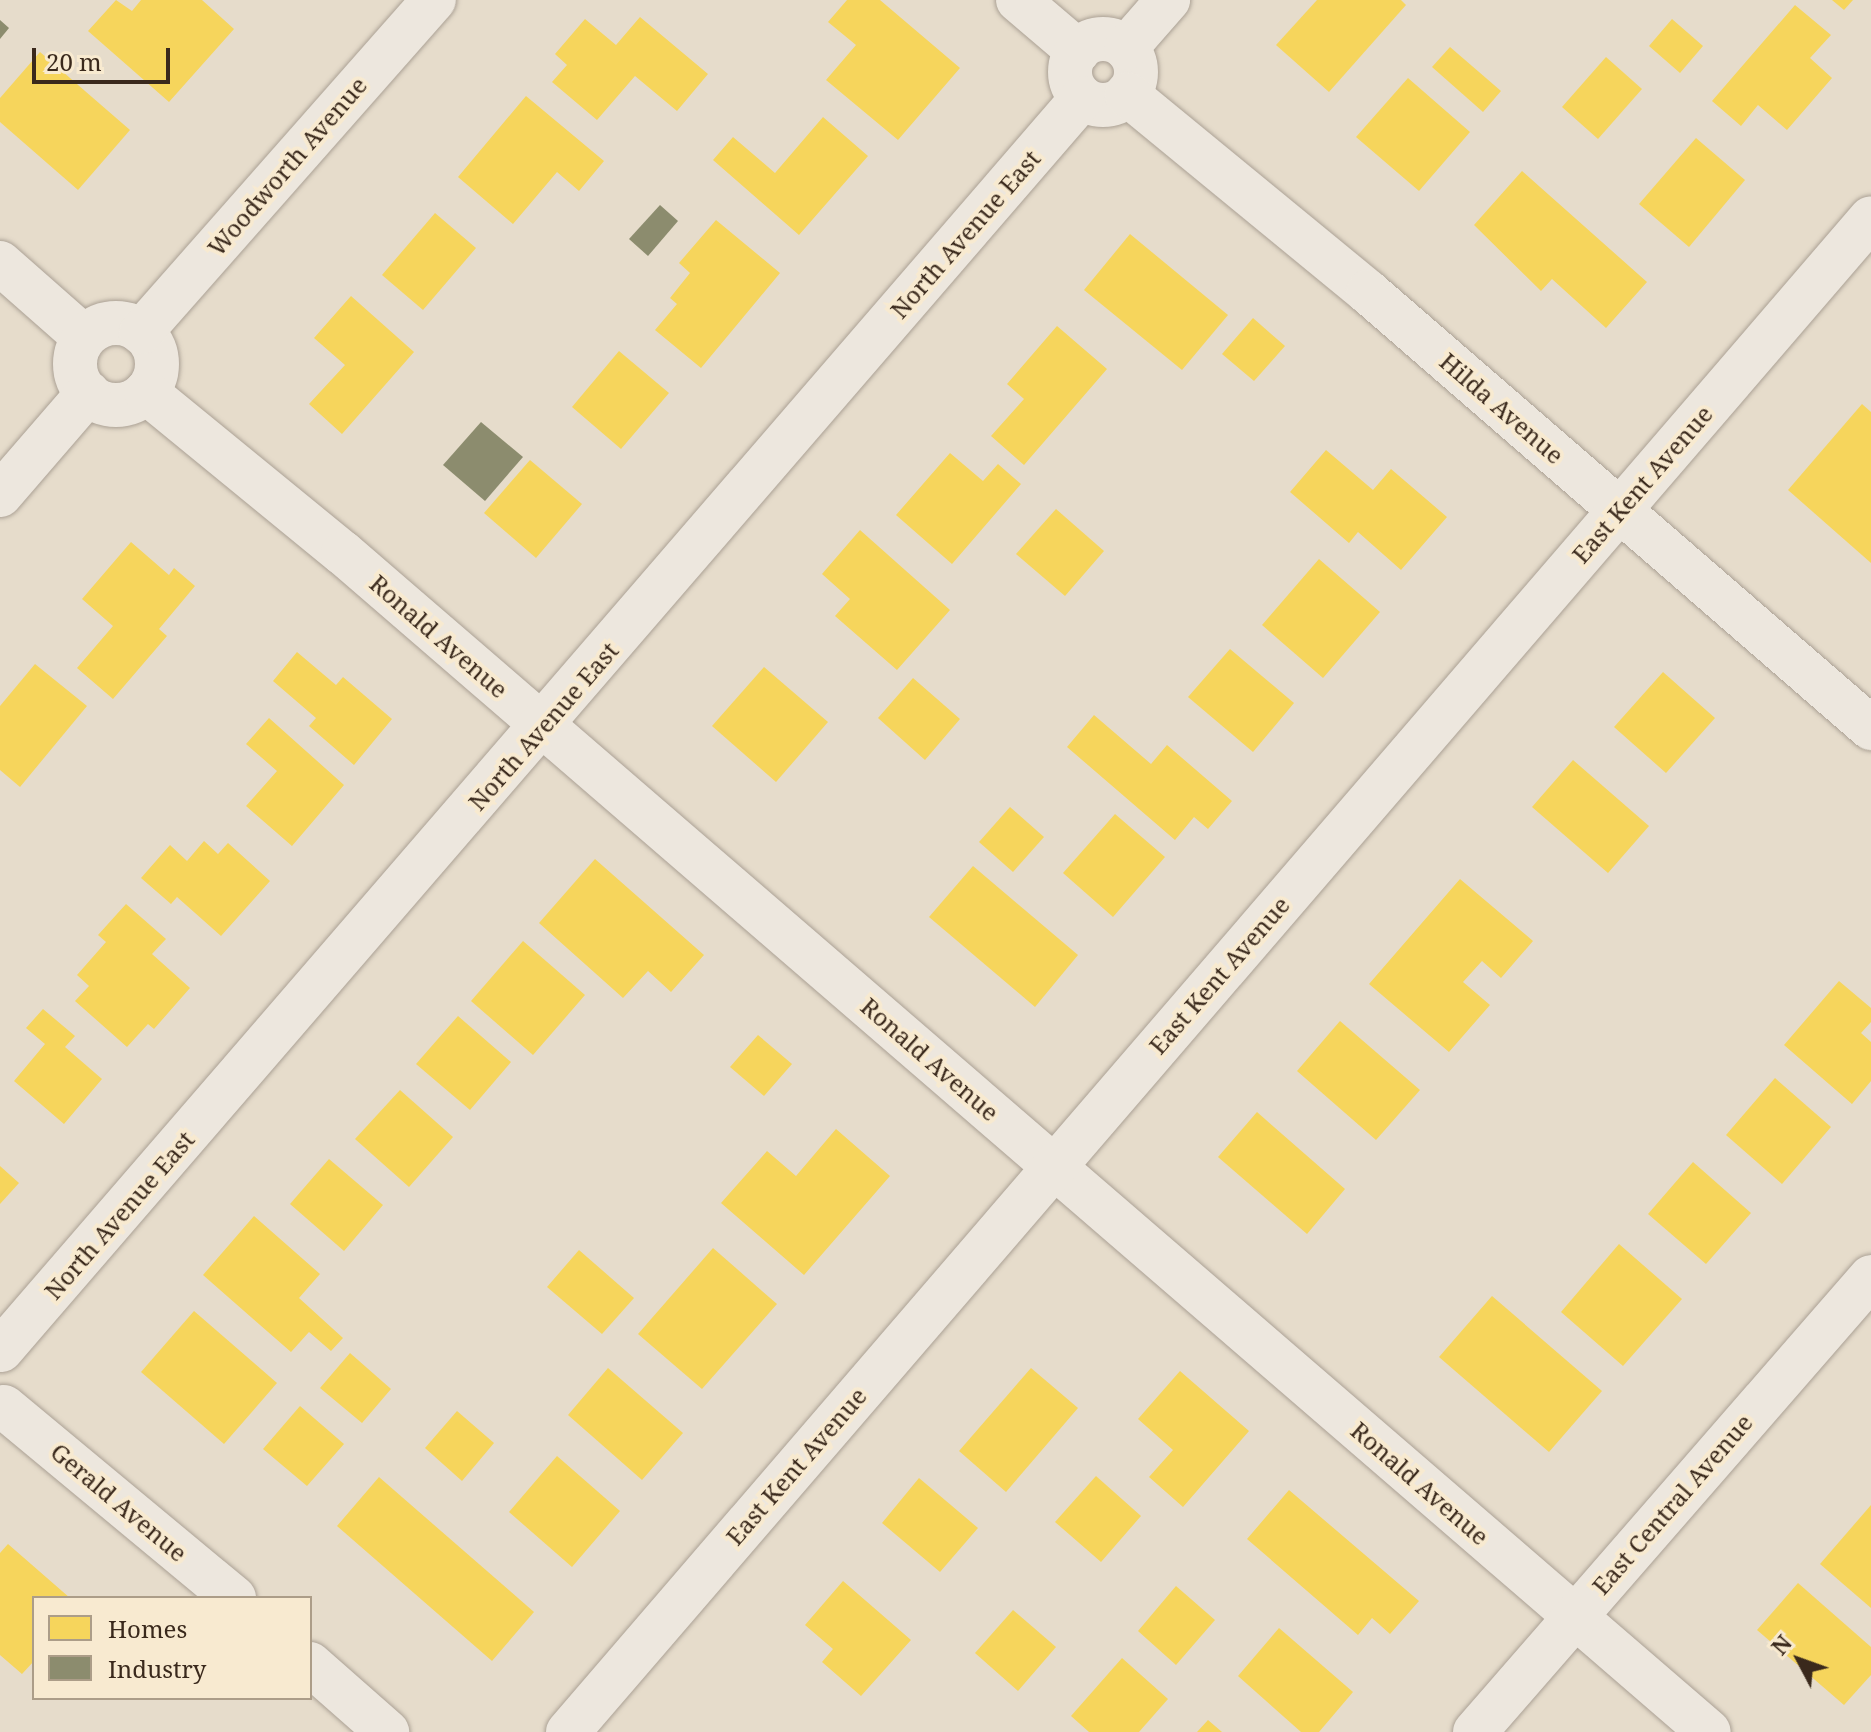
<!DOCTYPE html>
<style>
body{margin:0}
#map{position:relative;width:1871px;height:1732px;overflow:hidden;background:#e6dccb;font-family:"Noto Serif",serif}
div>[style]{position:absolute}
[style*='--x']{left:calc(var(--x)*1px);top:calc(var(--y)*1px);width:calc(var(--w)*1px);rotate:calc(var(--a)*1deg)}
.homes>*{inset:0;background:#f6d55c}
.industry>*{inset:0;background:#8c8c6e}
.roads{filter:drop-shadow(0 0 2px #aba195) drop-shadow(0 0 2px #aba195)}
.minor>*{height:44px;margin:-22px;padding:0 22px;transform-origin:22px;border-radius:22px;background:#ede7de}
.minor>.ring{margin:-22px;padding:0;box-sizing:content-box;background:none;border:44px solid #ede7de;border-radius:50%}
span{translate:-50% -50%;white-space:nowrap;text-align:center;line-height:1.15;-webkit-text-stroke:8px #f8ead0;paint-order:stroke}
.street-label{font-size:24px;color:#3a291c}
.legend{position:absolute;left:32px;top:1596px;width:280px;height:104px;box-sizing:border-box;background:#f8ead0;border:2px solid #ac9d88;margin:0;padding:10px 14px;list-style:none;font-size:24px;color:#3a291c}
.legend li{display:flex;align-items:center;gap:16px;height:40px}
.legend b{width:40px;border:2px solid #ac9d88}
.north{position:absolute;left:1759px;top:1620px;width:80px;height:80px;-webkit-text-stroke:6px #f8ead0;paint-order:stroke;rotate:311deg;font-size:22px;font-weight:700;line-height:32px;text-align:center;color:#3a291c}
.north::after{content:'';display:block;margin:auto;width:28px;height:36px;background:#3a291c;clip-path:polygon(50% 0,100% 100%,50% 72%,0 100%)}
.scale{position:absolute;left:32px;top:48px;width:138px;height:36px;box-sizing:border-box;border:4px solid #3a291c;border-top:0;padding-left:10px;font-size:24px;line-height:28px;white-space:nowrap;color:#3a291c;-webkit-text-stroke:6px #f8ead0;paint-order:stroke}
</style>
<div id="map">
<div class="homes">
<i style="clip-path:polygon(116px 0,132px 11px,141px 0,202px 0,234px 29px,169px 102px,88px 31px)"></i>
<i style="clip-path:polygon(847px 0,880px 0,960px 68px,898px 140px,826px 80px,856px 45px,828px 22px)"></i>
<i style="clip-path:polygon(1317px 0,1401px 0,1406px 5px,1329px 92px,1276px 45px)"></i>
<i style="clip-path:polygon(1832px 0,1853px 0,1844px 10px)"></i>
<i style="clip-path:polygon(1795px 5px,1831px 35px,1810px 58px,1832px 78px,1787px 130px,1758px 105px,1741px 126px,1712px 101px)"></i>
<i style="clip-path:polygon(640px 17px,708px 74px,677px 111px,635px 76px,597px 120px,552px 82px,567px 65px,555px 54px,585px 19px,616px 45px)"></i>
<i style="clip-path:polygon(1672px 19px,1703px 46px,1680px 73px,1649px 46px)"></i>
<i style="clip-path:polygon(1450px 47px,1501px 91px,1483px 112px,1432px 67px)"></i>
<i style="clip-path:polygon(40px 52px,130px 130px,78px 190px,0 122px,0 98px)"></i>
<i style="clip-path:polygon(1606px 57px,1642px 89px,1598px 139px,1562px 107px)"></i>
<i style="clip-path:polygon(1408px 78px,1470px 132px,1419px 191px,1356px 137px)"></i>
<i style="clip-path:polygon(526px 96px,604px 161px,579px 191px,557px 172px,513px 224px,458px 177px)"></i>
<i style="clip-path:polygon(823px 117px,868px 156px,799px 235px,713px 160px,733px 137px,775px 173px)"></i>
<i style="clip-path:polygon(1696px 138px,1745px 180px,1689px 247px,1639px 204px)"></i>
<i style="clip-path:polygon(1522px 171px,1647px 282px,1606px 328px,1552px 279px,1541px 291px,1474px 225px)"></i>
<i style="clip-path:polygon(435px 213px,476px 248px,423px 310px,382px 275px)"></i>
<i style="clip-path:polygon(716px 220px,780px 273px,701px 368px,655px 330px,677px 304px,670px 298px,690px 273px,679px 263px)"></i>
<i style="clip-path:polygon(1130px 234px,1228px 315px,1182px 370px,1084px 290px)"></i>
<i style="clip-path:polygon(351px 296px,414px 352px,342px 434px,309px 404px,345px 365px,314px 338px)"></i>
<i style="clip-path:polygon(1253px 318px,1285px 346px,1254px 381px,1222px 354px)"></i>
<i style="clip-path:polygon(1057px 326px,1107px 369px,1024px 465px,991px 436px,1024px 399px,1007px 384px)"></i>
<i style="clip-path:polygon(619px 351px,669px 393px,621px 449px,572px 407px)"></i>
<i style="clip-path:polygon(1862px 404px,1871px 412px,1871px 563px,1788px 490px)"></i>
<i style="clip-path:polygon(1326px 450px,1373px 490px,1391px 469px,1447px 517px,1401px 570px,1358px 532px,1349px 543px,1290px 492px)"></i>
<i style="clip-path:polygon(950px 453px,983px 481px,998px 464px,1021px 484px,952px 564px,896px 515px)"></i>
<i style="clip-path:polygon(530px 460px,582px 504px,536px 558px,484px 513px)"></i>
<i style="clip-path:polygon(1056px 509px,1104px 551px,1065px 596px,1016px 554px)"></i>
<i style="clip-path:polygon(860px 530px,950px 610px,897px 670px,835px 616px,850px 599px,822px 574px)"></i>
<i style="clip-path:polygon(131px 542px,169px 575px,174px 568px,195px 586px,159px 629px,167px 636px,113px 699px,77px 668px,113px 626px,82px 599px)"></i>
<i style="clip-path:polygon(1319px 559px,1380px 612px,1323px 678px,1262px 625px)"></i>
<i style="clip-path:polygon(1230px 649px,1294px 703px,1253px 752px,1188px 697px)"></i>
<i style="clip-path:polygon(297px 652px,336px 685px,343px 677px,392px 719px,354px 765px,309px 726px,316px 718px,273px 681px)"></i>
<i style="clip-path:polygon(35px 664px,87px 706px,20px 787px,0 770px,0 706px)"></i>
<i style="clip-path:polygon(764px 667px,828px 722px,776px 782px,712px 726px)"></i>
<i style="clip-path:polygon(1663px 672px,1715px 718px,1666px 773px,1614px 727px)"></i>
<i style="clip-path:polygon(913px 678px,960px 719px,925px 760px,878px 718px)"></i>
<i style="clip-path:polygon(1094px 715px,1151px 764px,1167px 745px,1232px 801px,1208px 829px,1194px 817px,1175px 840px,1067px 747px)"></i>
<i style="clip-path:polygon(269px 718px,344px 785px,292px 846px,246px 806px,277px 771px,246px 744px)"></i>
<i style="clip-path:polygon(1573px 760px,1649px 826px,1608px 873px,1532px 807px)"></i>
<i style="clip-path:polygon(1010px 807px,1044px 837px,1013px 872px,979px 842px)"></i>
<i style="clip-path:polygon(1115px 814px,1165px 857px,1113px 917px,1063px 873px)"></i>
<i style="clip-path:polygon(204px 841px,218px 854px,228px 843px,270px 881px,221px 936px,177px 897px,171px 904px,141px 878px,170px 845px,187px 861px)"></i>
<i style="clip-path:polygon(595px 859px,704px 955px,671px 992px,648px 971px,623px 998px,539px 923px)"></i>
<i style="clip-path:polygon(973px 866px,1078px 955px,1035px 1007px,929px 917px)"></i>
<i style="clip-path:polygon(1460px 879px,1533px 941px,1501px 978px,1482px 961px,1463px 982px,1490px 1005px,1449px 1052px,1369px 984px)"></i>
<i style="clip-path:polygon(126px 904px,166px 939px,152px 954px,190px 988px,154px 1029px,148px 1024px,127px 1047px,75px 1001px,89px 986px,77px 975px,106px 942px,98px 935px)"></i>
<i style="clip-path:polygon(523px 941px,585px 995px,533px 1055px,471px 1001px)"></i>
<i style="clip-path:polygon(1839px 981px,1871px 1008px,1871px 1022px,1861px 1033px,1871px 1042px,1871px 1081px,1852px 1104px,1784px 1045px)"></i>
<i style="clip-path:polygon(43px 1009px,75px 1036px,65px 1047px,102px 1079px,64px 1124px,14px 1081px,45px 1044px,26px 1028px)"></i>
<i style="clip-path:polygon(458px 1016px,511px 1062px,470px 1110px,416px 1064px)"></i>
<i style="clip-path:polygon(1340px 1021px,1420px 1090px,1376px 1140px,1297px 1071px)"></i>
<i style="clip-path:polygon(758px 1035px,792px 1064px,764px 1096px,730px 1067px)"></i>
<i style="clip-path:polygon(1775px 1078px,1831px 1127px,1782px 1184px,1726px 1135px)"></i>
<i style="clip-path:polygon(400px 1090px,453px 1137px,409px 1187px,355px 1139px)"></i>
<i style="clip-path:polygon(1257px 1112px,1345px 1189px,1307px 1234px,1218px 1157px)"></i>
<i style="clip-path:polygon(836px 1129px,890px 1176px,804px 1275px,721px 1203px,767px 1151px,796px 1176px)"></i>
<i style="clip-path:polygon(329px 1159px,383px 1205px,344px 1251px,290px 1204px)"></i>
<i style="clip-path:polygon(1693px 1162px,1751px 1213px,1706px 1264px,1648px 1214px)"></i>
<i style="clip-path:polygon(0 1166px,19px 1183px,0 1204px)"></i>
<i style="clip-path:polygon(254px 1216px,320px 1274px,299px 1298px,343px 1338px,331px 1351px,309px 1332px,291px 1352px,203px 1275px)"></i>
<i style="clip-path:polygon(1619px 1244px,1682px 1299px,1623px 1366px,1561px 1312px)"></i>
<i style="clip-path:polygon(713px 1248px,777px 1304px,702px 1389px,638px 1334px)"></i>
<i style="clip-path:polygon(579px 1250px,634px 1298px,602px 1334px,547px 1287px)"></i>
<i style="clip-path:polygon(1492px 1296px,1602px 1391px,1549px 1452px,1439px 1357px)"></i>
<i style="clip-path:polygon(194px 1311px,277px 1383px,224px 1444px,141px 1372px)"></i>
<i style="clip-path:polygon(350px 1353px,391px 1389px,362px 1423px,320px 1388px)"></i>
<i style="clip-path:polygon(608px 1368px,683px 1433px,642px 1480px,568px 1415px)"></i>
<i style="clip-path:polygon(1031px 1368px,1078px 1408px,1006px 1492px,959px 1451px)"></i>
<i style="clip-path:polygon(1180px 1371px,1249px 1431px,1183px 1507px,1149px 1477px,1173px 1450px,1138px 1419px)"></i>
<i style="clip-path:polygon(300px 1406px,344px 1444px,307px 1486px,263px 1449px)"></i>
<i style="clip-path:polygon(457px 1411px,494px 1443px,462px 1481px,425px 1448px)"></i>
<i style="clip-path:polygon(557px 1456px,620px 1511px,572px 1567px,509px 1512px)"></i>
<i style="clip-path:polygon(1096px 1476px,1141px 1516px,1101px 1562px,1055px 1522px)"></i>
<i style="clip-path:polygon(379px 1477px,534px 1612px,492px 1661px,337px 1526px)"></i>
<i style="clip-path:polygon(919px 1478px,978px 1528px,940px 1572px,882px 1523px)"></i>
<i style="clip-path:polygon(1289px 1490px,1419px 1601px,1390px 1634px,1372px 1618px,1358px 1635px,1247px 1539px)"></i>
<i style="clip-path:polygon(1871px 1505px,1871px 1608px,1820px 1564px)"></i>
<i style="clip-path:polygon(8px 1544px,70px 1598px,34px 1598px,34px 1661px,22px 1674px,0 1655px,0 1553px)"></i>
<i style="clip-path:polygon(843px 1581px,911px 1640px,861px 1696px,822px 1662px,833px 1649px,805px 1625px)"></i>
<i style="clip-path:polygon(1798px 1583px,1871px 1647px,1871px 1675px,1844px 1705px,1757px 1630px)"></i>
<i style="clip-path:polygon(1176px 1586px,1215px 1620px,1176px 1665px,1138px 1631px)"></i>
<i style="clip-path:polygon(1013px 1610px,1056px 1647px,1018px 1691px,975px 1653px)"></i>
<i style="clip-path:polygon(1279px 1628px,1353px 1692px,1319px 1732px,1301px 1732px,1238px 1676px)"></i>
<i style="clip-path:polygon(1122px 1658px,1168px 1699px,1139px 1732px,1089px 1732px,1071px 1716px)"></i>
<i style="clip-path:polygon(1208px 1720px,1222px 1732px,1197px 1732px)"></i>
</div>
<div class="industry">
<i style="clip-path:polygon(0 20px,9px 28px,0 39px)"></i>
<i style="clip-path:polygon(660px 205px,678px 221px,648px 256px,629px 239px)"></i>
<i style="clip-path:polygon(481px 422px,523px 457px,485px 501px,443px 465px)"></i>
</div>
<div class="roads">
<div class="minor">
<i style="--x:1018;--y:0;--w:79;--a:40.4"></i>
<i class="ring" style="left:1070px;top:39px;width:22px;height:22px"></i>
<i style="--x:1126;--y:48;--w:64;--a:-48.8"></i>
<i style="--x:1127;--y:94;--w:312;--a:39.4"></i>
<i style="--x:1368;--y:292;--w:666;--a:40.92"></i>
<i style="--x:0;--y:263;--w:112;--a:41.4"></i>
<i class="ring" style="left:75px;top:323px;width:38px;height:38px"></i>
<i style="--x:141;--y:332;--w:443;--a:-48.6"></i>
<i style="--x:146;--y:392;--w:254;--a:39.3"></i>
<i style="--x:343;--y:553;--w:1804;--a:40.8"></i>
<i style="--x:0;--y:495;--w:135;--a:-49.2"></i>
<i style="--x:1;--y:1350;--w:1654;--a:-49.19"></i>
<i style="--x:4;--y:1407;--w:299;--a:39.7"></i>
<i style="--x:310;--y:1664;--w:103;--a:41.4"></i>
<i style="--x:568;--y:1732;--w:1997;--a:-49.28"></i>
<i style="--x:1475;--y:1732;--w:603;--a:-48.97"></i>
</div>
</div>
<div class="street-label">
<span style="left:287px;top:166px;rotate:-49deg">Woodworth Avenue</span>
<span style="left:965px;top:234px;rotate:-49deg">North Avenue East</span>
<span style="left:1502px;top:408px;rotate:41deg">Hilda Avenue</span>
<span style="left:1642px;top:484px;rotate:-49deg">East Kent Avenue</span>
<span style="left:439px;top:636px;rotate:41deg">Ronald Avenue</span>
<span style="left:543px;top:726px;rotate:-49deg">North Avenue East</span>
<span style="left:1219px;top:975px;rotate:-49deg">East Kent Avenue</span>
<span style="left:930px;top:1059px;rotate:41deg">Ronald Avenue</span>
<span style="left:119px;top:1215px;rotate:-49deg">North Avenue East</span>
<span style="left:796px;top:1466px;rotate:-49deg">East Kent Avenue</span>
<span style="left:1420px;top:1483px;rotate:41deg">Ronald Avenue</span>
<span style="left:119px;top:1502px;rotate:40deg">Gerald Avenue</span>
<span style="left:1672px;top:1504px;rotate:-49deg">East Central Avenue</span>
</div>
<ul class="legend">
<li><b style="height:22px;background:#f6d55c"></b>Homes</li>
<li><b style="height:22px;background:#8c8c6e"></b>Industry</li>
</ul>
<div class="north">N</div>
<div class="scale">20 m</div>
</div>
